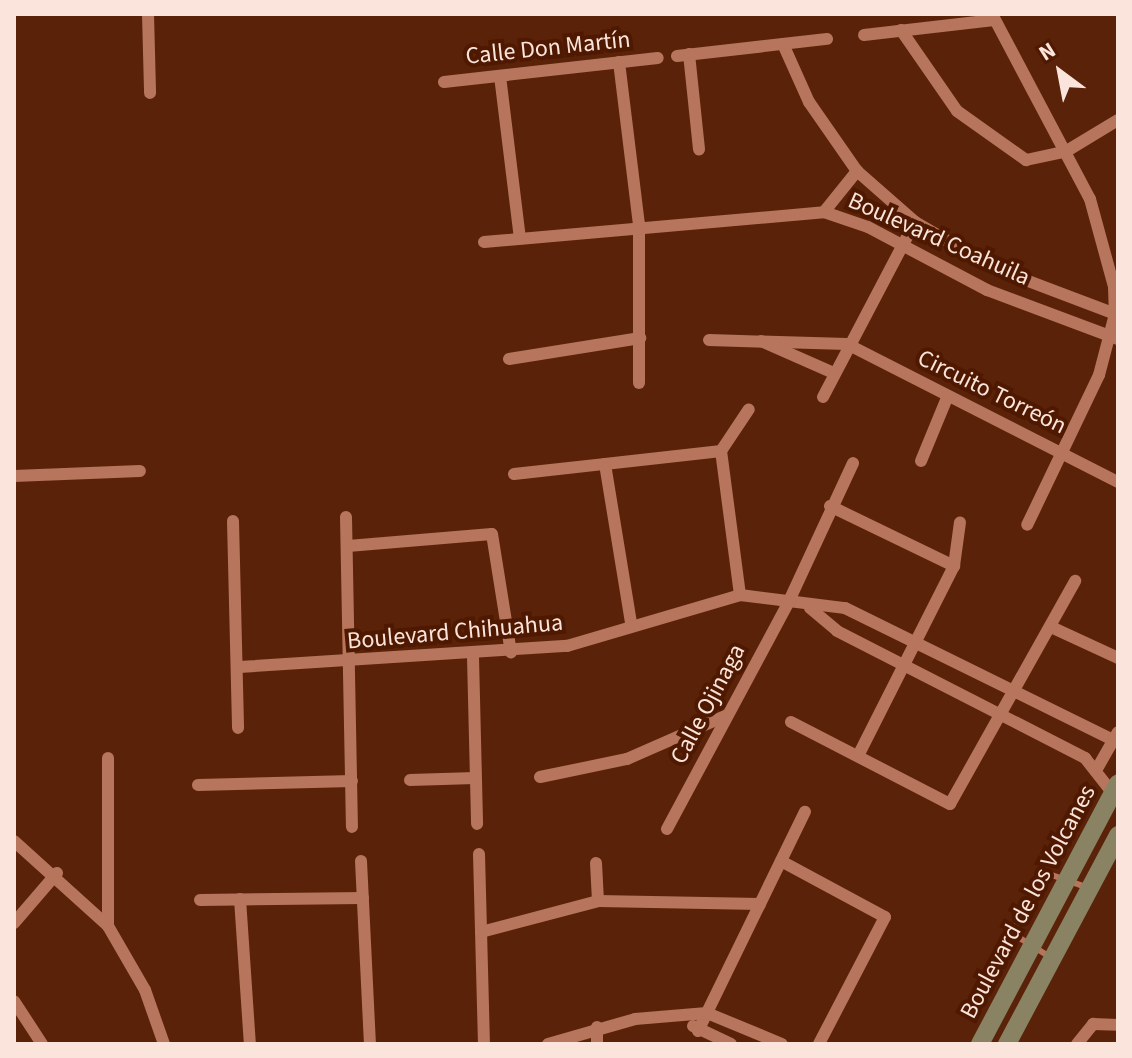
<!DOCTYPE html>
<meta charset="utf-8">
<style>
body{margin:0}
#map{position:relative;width:1132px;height:1058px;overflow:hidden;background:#5a2208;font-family:"Source Sans 3",sans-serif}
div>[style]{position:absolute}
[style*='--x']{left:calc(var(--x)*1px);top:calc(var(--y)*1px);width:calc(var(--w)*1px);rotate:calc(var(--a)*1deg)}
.lane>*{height:6px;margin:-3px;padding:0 3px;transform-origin:3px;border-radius:3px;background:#b6755c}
.street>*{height:12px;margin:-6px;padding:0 6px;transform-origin:6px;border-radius:6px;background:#b6755c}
.secondary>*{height:18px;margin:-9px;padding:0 9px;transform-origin:9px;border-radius:9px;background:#898363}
span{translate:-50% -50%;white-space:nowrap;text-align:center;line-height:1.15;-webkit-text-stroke:8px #4f1800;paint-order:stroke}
.street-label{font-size:24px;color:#fae4db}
.frame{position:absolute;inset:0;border:16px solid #fae4db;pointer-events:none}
.north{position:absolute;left:1020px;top:32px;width:80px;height:80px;-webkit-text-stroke:6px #4f1800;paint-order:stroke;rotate:328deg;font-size:22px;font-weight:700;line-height:32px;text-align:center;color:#fae4db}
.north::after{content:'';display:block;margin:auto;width:28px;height:36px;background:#fae4db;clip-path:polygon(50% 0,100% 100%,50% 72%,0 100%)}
</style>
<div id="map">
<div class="lane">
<i style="--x:1050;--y:957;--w:39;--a:-148"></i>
<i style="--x:1017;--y:936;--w:10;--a:-96"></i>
<i style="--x:1016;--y:926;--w:61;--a:-60.5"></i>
<i style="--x:1046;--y:873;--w:42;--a:19.3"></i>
</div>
<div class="street">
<i style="--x:148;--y:14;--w:79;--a:88.5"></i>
<i style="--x:992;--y:14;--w:209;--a:62.1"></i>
<i style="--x:1090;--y:199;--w:91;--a:74.7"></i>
<i style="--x:1114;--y:287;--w:27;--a:88"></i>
<i style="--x:1115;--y:314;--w:63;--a:104.7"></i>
<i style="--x:1099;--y:375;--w:166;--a:115.6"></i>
<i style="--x:901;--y:30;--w:98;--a:55.3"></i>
<i style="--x:957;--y:111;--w:85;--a:35.4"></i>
<i style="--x:1026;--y:160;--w:40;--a:-12"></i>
<i style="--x:1065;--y:152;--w:62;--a:-31.1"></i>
<i style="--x:864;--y:35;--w:131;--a:-6.6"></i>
<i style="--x:783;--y:44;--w:64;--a:65.9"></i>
<i style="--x:809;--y:102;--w:84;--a:55.2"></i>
<i style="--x:857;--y:171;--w:77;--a:41.3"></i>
<i style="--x:915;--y:222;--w:91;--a:30.2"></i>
<i style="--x:994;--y:268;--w:133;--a:20.8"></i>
<i style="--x:689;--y:54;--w:96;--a:84"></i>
<i style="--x:677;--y:56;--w:151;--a:-6.5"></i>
<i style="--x:619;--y:62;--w:163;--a:83"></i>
<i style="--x:639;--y:224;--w:159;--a:90"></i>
<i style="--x:500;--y:76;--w:163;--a:83"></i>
<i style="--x:444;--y:82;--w:215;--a:-6.4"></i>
<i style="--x:824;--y:212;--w:53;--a:-51.2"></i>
<i style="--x:484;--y:242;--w:341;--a:-5"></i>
<i style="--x:824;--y:212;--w:46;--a:18.8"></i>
<i style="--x:868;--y:227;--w:135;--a:27.9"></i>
<i style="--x:987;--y:290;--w:140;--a:20.5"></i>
<i style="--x:709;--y:340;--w:138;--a:1.7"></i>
<i style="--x:847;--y:344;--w:304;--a:27"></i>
<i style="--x:761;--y:341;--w:80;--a:23.7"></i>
<i style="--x:509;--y:359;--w:133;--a:-9.1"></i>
<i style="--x:823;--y:397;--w:198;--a:-62.3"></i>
<i style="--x:921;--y:461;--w:68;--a:-67.6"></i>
<i style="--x:605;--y:464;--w:117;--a:-6.4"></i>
<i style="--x:514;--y:474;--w:92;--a:-6.3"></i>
<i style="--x:605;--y:464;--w:161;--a:80.7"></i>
<i style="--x:14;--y:476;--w:126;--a:-2.3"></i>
<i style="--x:830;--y:506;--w:138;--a:25.8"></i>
<i style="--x:954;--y:566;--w:44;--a:-82.2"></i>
<i style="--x:346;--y:517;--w:310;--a:88.9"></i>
<i style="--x:233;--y:521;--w:207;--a:88.6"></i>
<i style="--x:348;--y:546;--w:144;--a:-4.8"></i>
<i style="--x:492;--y:534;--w:120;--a:80.9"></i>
<i style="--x:740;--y:595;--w:145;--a:-97.5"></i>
<i style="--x:721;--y:451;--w:50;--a:-56.3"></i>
<i style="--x:810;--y:608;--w:35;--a:40"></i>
<i style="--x:837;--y:631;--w:279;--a:27.1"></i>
<i style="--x:1085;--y:758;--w:48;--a:51.7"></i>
<i style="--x:1051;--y:627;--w:74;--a:24.8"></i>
<i style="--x:473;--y:657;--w:167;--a:88.6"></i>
<i style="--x:239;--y:667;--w:329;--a:-3.7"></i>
<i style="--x:567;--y:646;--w:180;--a:-16.4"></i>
<i style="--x:740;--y:595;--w:106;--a:7.1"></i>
<i style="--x:845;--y:608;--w:294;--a:26.2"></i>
<i style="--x:791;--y:722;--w:179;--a:27.3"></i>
<i style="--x:950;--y:804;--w:256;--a:-60.7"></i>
<i style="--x:859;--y:754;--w:211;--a:-63.2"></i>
<i style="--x:1098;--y:767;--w:40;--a:-60.3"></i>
<i style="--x:540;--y:777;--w:89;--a:-11.7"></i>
<i style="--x:627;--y:759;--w:109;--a:-23.7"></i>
<i style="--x:410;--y:780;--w:65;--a:-1.8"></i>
<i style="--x:198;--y:785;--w:154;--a:-1.5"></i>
<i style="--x:667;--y:829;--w:259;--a:-61.8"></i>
<i style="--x:789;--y:601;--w:152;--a:-65.1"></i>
<i style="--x:14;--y:841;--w:127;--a:42.1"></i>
<i style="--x:108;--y:926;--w:74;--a:60"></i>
<i style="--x:145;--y:990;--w:57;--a:70.6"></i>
<i style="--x:479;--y:854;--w:190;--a:88.5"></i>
<i style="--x:361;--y:861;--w:183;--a:87.2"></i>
<i style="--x:781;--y:861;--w:118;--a:28.3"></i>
<i style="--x:885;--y:917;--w:143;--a:117.5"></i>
<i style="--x:596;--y:863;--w:38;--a:87"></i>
<i style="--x:240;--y:899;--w:145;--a:86.1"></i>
<i style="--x:200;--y:900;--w:163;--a:-0.7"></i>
<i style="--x:14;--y:923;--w:66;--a:-49.3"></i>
<i style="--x:108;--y:926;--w:168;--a:-90"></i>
<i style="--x:481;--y:932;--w:121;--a:-14.8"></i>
<i style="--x:598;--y:901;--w:162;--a:1.1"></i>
<i style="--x:14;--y:1001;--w:51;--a:56.9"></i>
<i style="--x:693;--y:1026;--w:42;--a:25.3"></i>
<i style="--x:597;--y:1027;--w:17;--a:90"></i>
<i style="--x:698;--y:1031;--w:244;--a:-64"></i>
<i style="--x:548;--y:1044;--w:91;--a:-16"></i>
<i style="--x:635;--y:1019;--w:72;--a:-4.8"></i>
<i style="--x:707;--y:1013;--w:81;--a:22.5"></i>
<i style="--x:1077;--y:1044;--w:26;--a:-51"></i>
<i style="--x:1093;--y:1024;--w:25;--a:2"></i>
</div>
<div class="secondary">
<i style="--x:980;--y:1044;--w:295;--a:-62.1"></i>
<i style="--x:1007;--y:1044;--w:237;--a:-62"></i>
</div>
<div class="street-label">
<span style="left:548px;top:48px;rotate:-6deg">Calle Don Martín</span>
<span style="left:939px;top:239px;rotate:24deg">Boulevard Coahuila</span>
<span style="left:992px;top:392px;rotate:26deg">Circuito Torreón</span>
<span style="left:455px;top:632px;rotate:-5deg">Boulevard Chihuahua</span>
<span style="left:708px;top:704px;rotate:-62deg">Calle Ojinaga</span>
<span style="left:1028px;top:902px;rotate:-62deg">Boulevard de los Volcanes</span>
</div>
<div class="frame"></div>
<div class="north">N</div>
</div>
